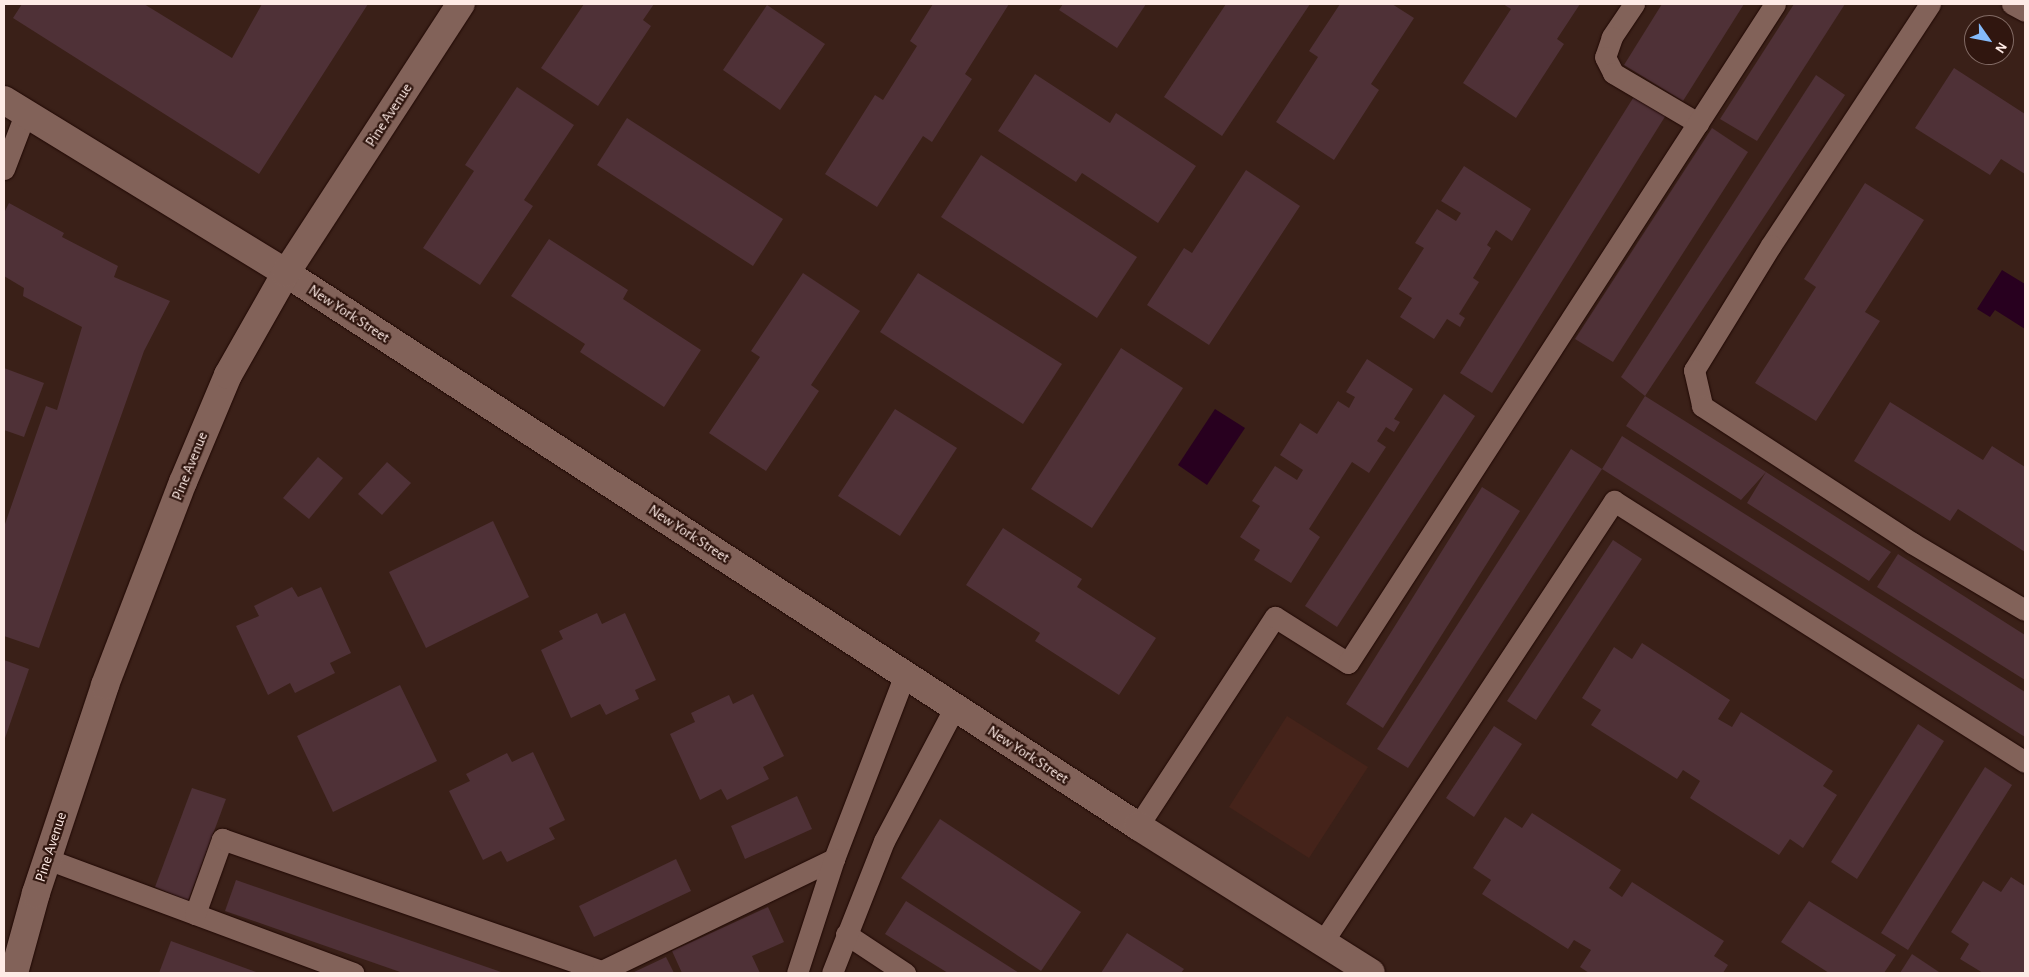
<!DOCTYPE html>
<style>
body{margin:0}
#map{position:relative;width:2029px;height:977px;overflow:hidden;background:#3a2018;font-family:"Alegreya Sans",sans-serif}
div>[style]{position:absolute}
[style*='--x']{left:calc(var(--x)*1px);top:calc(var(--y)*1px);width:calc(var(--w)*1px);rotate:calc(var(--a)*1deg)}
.built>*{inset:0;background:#45231a}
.water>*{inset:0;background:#28001f}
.building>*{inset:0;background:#4f3137}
.roads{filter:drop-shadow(0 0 1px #200804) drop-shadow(0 0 1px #200804)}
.lane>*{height:21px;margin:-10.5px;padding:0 10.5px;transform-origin:10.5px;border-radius:10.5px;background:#826259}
.street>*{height:28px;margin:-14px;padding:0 14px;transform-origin:14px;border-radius:14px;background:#826259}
span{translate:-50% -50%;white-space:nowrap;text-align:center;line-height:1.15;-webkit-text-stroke:4.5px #30160f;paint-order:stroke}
.street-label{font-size:15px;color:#feebe6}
.frame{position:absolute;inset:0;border:5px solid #feebe6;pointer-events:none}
.north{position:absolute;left:1964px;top:15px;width:50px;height:50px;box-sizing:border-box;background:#30160f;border:1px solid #826b65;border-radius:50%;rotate:123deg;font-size:14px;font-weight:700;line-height:20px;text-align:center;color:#feebe6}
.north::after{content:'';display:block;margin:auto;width:18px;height:22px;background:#85bbfb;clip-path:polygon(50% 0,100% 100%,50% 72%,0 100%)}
</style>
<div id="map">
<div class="built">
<i style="clip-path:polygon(1287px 716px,1368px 767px,1309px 858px,1229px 807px)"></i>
</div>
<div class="water">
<i style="clip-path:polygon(2002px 270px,2025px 284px,2025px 329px,1995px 310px,1990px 317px,1977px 309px)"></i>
<i style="clip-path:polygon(1215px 409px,1245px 428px,1207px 485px,1178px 465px)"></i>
</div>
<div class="building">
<i style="clip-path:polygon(22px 4px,144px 4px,232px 58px,262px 4px,368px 4px,259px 174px,13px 18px)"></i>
<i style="clip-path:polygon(584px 4px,654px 4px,643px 20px,651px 26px,598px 106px,541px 68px)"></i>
<i style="clip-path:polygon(933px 4px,1009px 4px,965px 74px,972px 79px,932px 142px,923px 136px,877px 207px,825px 174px,875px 95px,883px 100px,917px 46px,910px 41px)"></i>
<i style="clip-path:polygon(1063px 4px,1146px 4px,1117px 48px,1059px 10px)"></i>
<i style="clip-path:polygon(1226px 4px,1310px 4px,1222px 136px,1164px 97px)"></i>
<i style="clip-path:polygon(1340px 4px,1392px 4px,1414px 18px,1371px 84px,1379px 90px,1334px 160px,1276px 122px,1318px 57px,1309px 51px)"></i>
<i style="clip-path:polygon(1503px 4px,1580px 4px,1557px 39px,1564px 44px,1516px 118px,1463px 83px,1511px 9px)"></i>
<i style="clip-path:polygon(1662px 4px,1744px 4px,1683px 101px,1624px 65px)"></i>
<i style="clip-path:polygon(1794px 4px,1845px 4px,1757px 141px,1720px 119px)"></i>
<i style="clip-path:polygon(767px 5px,825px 44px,780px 110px,723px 70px)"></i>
<i style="clip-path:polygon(1954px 68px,2025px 114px,2025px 174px,2001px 159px,1990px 175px,1915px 128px)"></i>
<i style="clip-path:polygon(1035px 74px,1110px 123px,1116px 113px,1196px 166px,1158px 223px,1082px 173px,1076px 182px,998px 131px)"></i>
<i style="clip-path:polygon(1816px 75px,1845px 95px,1645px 396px,1621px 377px)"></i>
<i style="clip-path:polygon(517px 87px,574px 125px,524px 200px,533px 206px,480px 285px,423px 248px,474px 171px,465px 165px)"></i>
<i style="clip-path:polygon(1635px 95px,1666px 115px,1492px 393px,1460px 373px)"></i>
<i style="clip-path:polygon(627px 118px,783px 219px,753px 266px,597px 165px)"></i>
<i style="clip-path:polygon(1712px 128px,1748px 152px,1613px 362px,1575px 339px)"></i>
<i style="clip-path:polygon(981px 155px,1137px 257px,1097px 318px,941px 217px)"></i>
<i style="clip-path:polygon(1464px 166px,1531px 209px,1512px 241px,1496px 230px,1487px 245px,1491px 248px,1473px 278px,1479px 282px,1459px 314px,1465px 318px,1460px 327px,1447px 319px,1434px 339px,1400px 317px,1412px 298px,1398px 289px,1424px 248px,1415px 243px,1437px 209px,1456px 221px,1461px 213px,1441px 201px)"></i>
<i style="clip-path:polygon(1246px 170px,1300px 206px,1209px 345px,1147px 305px,1184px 248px,1192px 253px)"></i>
<i style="clip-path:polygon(1865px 183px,1924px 220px,1865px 312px,1880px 321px,1816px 421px,1755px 383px,1816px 287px,1804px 279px)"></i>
<i style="clip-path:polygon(9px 203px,64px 233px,62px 237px,118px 266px,114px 277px,170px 301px,144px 351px,39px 648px,4px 636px,4px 527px,46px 406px,57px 410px,82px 327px,23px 296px,24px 288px,4px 276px,4px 213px)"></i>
<i style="clip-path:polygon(549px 239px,628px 290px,623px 299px,701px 350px,664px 407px,580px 352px,585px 344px,511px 296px)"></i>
<i style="clip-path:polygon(803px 273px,860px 311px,811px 385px,819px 391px,766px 471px,709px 433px,760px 357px,751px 351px)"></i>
<i style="clip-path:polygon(918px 273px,1062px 364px,1023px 424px,880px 332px)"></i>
<i style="clip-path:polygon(1121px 348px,1183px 388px,1092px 528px,1031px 489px)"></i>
<i style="clip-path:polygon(1367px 359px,1413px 389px,1394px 419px,1400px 422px,1394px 432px,1386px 427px,1377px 441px,1386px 447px,1369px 473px,1352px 462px,1309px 529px,1320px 537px,1291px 583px,1254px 560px,1260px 550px,1240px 537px,1260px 506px,1252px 501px,1275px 466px,1297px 480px,1303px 470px,1280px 455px,1300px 423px,1317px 434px,1338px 401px,1349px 408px,1355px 397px,1346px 392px)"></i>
<i style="clip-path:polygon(4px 368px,44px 383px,24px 437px,4px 430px)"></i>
<i style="clip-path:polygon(1444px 394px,1475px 416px,1337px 627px,1305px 606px)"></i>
<i style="clip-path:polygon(1645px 396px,1766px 472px,1891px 552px,1869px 581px,1747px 503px,1766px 472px,1741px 500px,1626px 426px)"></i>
<i style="clip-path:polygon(1890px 402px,1983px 460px,1992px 446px,2025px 467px,2025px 552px,1958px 509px,1950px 521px,1854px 461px)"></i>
<i style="clip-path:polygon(895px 409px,957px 448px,900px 536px,838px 496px)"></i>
<i style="clip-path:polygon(1622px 436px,2025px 692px,2025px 737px,1602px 469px)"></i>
<i style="clip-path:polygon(1571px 449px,1602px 469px,1408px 768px,1377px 749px)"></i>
<i style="clip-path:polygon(318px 457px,343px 478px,309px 519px,283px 498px)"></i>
<i style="clip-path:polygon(387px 462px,411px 483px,382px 515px,358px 494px)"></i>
<i style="clip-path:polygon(1482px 487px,1520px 511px,1383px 728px,1346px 704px)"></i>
<i style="clip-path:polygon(493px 521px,529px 597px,426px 648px,389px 572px)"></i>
<i style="clip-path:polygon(1003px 528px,1082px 579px,1077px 587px,1156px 638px,1119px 695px,1035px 641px,1040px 633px,966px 585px)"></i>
<i style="clip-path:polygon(1613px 540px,1642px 559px,1536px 720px,1507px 701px)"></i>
<i style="clip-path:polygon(1898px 554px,2025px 635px,2025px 680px,1877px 587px)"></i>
<i style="clip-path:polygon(292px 587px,298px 597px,321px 587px,351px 653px,330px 663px,335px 673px,295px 693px,290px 683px,268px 695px,236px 626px,259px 616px,254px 606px)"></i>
<i style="clip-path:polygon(597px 613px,602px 624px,625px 613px,656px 680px,635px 690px,639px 699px,606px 715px,600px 704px,571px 718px,541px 650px,563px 639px,559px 631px)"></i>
<i style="clip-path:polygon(1642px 643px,1730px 700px,1718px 719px,1732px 727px,1741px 712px,1833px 771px,1823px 786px,1837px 795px,1803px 848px,1790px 839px,1779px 855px,1690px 798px,1700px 781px,1683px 770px,1677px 779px,1591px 725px,1601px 710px,1582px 698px,1614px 647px,1632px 659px)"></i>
<i style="clip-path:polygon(4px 660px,29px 669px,4px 741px)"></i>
<i style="clip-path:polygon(400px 685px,437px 761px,333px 812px,297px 736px)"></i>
<i style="clip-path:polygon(753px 694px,784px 756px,763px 767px,769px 779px,727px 800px,721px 789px,700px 800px,670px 734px,695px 722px,691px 713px,729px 695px,733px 704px)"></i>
<i style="clip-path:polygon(1918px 724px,1944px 741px,1857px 879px,1831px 862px)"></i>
<i style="clip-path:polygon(1494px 726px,1522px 744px,1474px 817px,1446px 798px)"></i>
<i style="clip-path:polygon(533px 752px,565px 820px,549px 828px,555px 839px,507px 862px,501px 851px,483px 860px,449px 791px,470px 781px,466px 774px,507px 753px,512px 762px)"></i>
<i style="clip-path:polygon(1985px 767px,2012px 785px,1908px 950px,1881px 933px)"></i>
<i style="clip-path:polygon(192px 788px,226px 799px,188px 901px,155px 887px)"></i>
<i style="clip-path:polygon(797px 796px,812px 829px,745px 859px,731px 826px)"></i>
<i style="clip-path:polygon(1532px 813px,1621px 870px,1609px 888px,1622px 897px,1632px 882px,1724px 941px,1714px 956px,1728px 965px,1723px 973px,1589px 973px,1580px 967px,1591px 950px,1574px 940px,1568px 949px,1482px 894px,1491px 880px,1473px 868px,1505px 817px,1522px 828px)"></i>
<i style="clip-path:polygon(940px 819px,1081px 912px,1041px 971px,901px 878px)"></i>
<i style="clip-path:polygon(676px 859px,691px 891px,594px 937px,579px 906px)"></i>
<i style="clip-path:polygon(2011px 877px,2025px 886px,2025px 973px,1983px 973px,1960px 959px,1969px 944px,1951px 932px,1983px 881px,2001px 892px)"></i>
<i style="clip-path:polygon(236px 880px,504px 973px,403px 973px,225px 911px)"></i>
<i style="clip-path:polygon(906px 901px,1019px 973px,948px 973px,885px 934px)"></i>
<i style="clip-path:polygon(1809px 901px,1896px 955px,1884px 973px,1829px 973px,1781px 942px)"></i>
<i style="clip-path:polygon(768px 907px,784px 942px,752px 956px,760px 973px,682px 973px,672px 951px)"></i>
<i style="clip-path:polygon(1127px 933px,1184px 969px,1181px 973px,1101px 973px)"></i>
<i style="clip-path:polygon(171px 941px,259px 973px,159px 973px)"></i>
<i style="clip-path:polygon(1912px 954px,1939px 972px,1938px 973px,1900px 973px)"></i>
<i style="clip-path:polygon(666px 957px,674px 973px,632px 973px)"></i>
</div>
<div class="roads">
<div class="lane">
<i style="--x:1634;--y:4;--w:40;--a:124"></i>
<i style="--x:1612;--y:37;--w:21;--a:109"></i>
<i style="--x:1605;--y:57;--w:18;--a:63"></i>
<i style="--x:1613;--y:73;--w:99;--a:30.5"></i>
<i style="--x:1930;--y:4;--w:289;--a:123.4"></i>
<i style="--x:1771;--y:245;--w:147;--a:121.6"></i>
<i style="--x:1694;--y:370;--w:37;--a:77"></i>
<i style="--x:1702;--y:406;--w:251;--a:33.1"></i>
<i style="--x:1912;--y:543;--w:131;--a:30.7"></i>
<i style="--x:2012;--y:4;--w:15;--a:28"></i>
<i style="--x:4;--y:169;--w:59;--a:-69.1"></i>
<i style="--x:1138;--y:826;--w:250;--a:-56.8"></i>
<i style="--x:1275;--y:617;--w:86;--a:32.2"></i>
<i style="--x:1348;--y:663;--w:785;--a:-57.06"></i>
<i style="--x:47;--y:859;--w:327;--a:20.4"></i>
<i style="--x:195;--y:914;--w:80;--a:-70.2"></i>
<i style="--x:222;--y:839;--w:402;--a:19.2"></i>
<i style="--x:602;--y:971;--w:258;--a:-25.8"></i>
<i style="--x:834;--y:859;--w:198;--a:-69"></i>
<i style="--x:846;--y:934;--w:71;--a:33.5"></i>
<i style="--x:1322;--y:943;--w:530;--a:-56.55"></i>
<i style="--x:1614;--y:501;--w:487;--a:32.4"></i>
<i style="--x:797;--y:973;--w:120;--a:-72"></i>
<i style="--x:832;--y:973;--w:142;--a:-68.5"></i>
<i style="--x:884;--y:841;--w:152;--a:-62.1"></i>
</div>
<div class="street">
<i style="--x:4;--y:100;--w:331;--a:31.5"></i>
<i style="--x:286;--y:273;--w:1016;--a:32.99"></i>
<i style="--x:1138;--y:826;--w:275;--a:32.2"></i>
<i style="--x:14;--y:973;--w:83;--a:-74.6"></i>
<i style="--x:36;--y:893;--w:219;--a:-71.6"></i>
<i style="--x:105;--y:685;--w:217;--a:-69"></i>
<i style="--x:183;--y:482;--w:116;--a:-67.2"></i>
<i style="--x:228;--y:375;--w:117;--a:-60.4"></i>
<i style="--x:286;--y:273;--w:321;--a:-57"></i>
</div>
</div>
<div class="street-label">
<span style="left:389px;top:115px;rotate:-57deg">Pine Avenue</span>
<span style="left:349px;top:314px;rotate:33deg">New York Street</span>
<span style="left:190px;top:466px;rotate:-68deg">Pine Avenue</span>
<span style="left:689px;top:534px;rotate:33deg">New York Street</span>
<span style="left:1028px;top:755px;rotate:33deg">New York Street</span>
<span style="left:51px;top:847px;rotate:-72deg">Pine Avenue</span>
</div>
<div class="frame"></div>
<div class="north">N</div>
</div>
